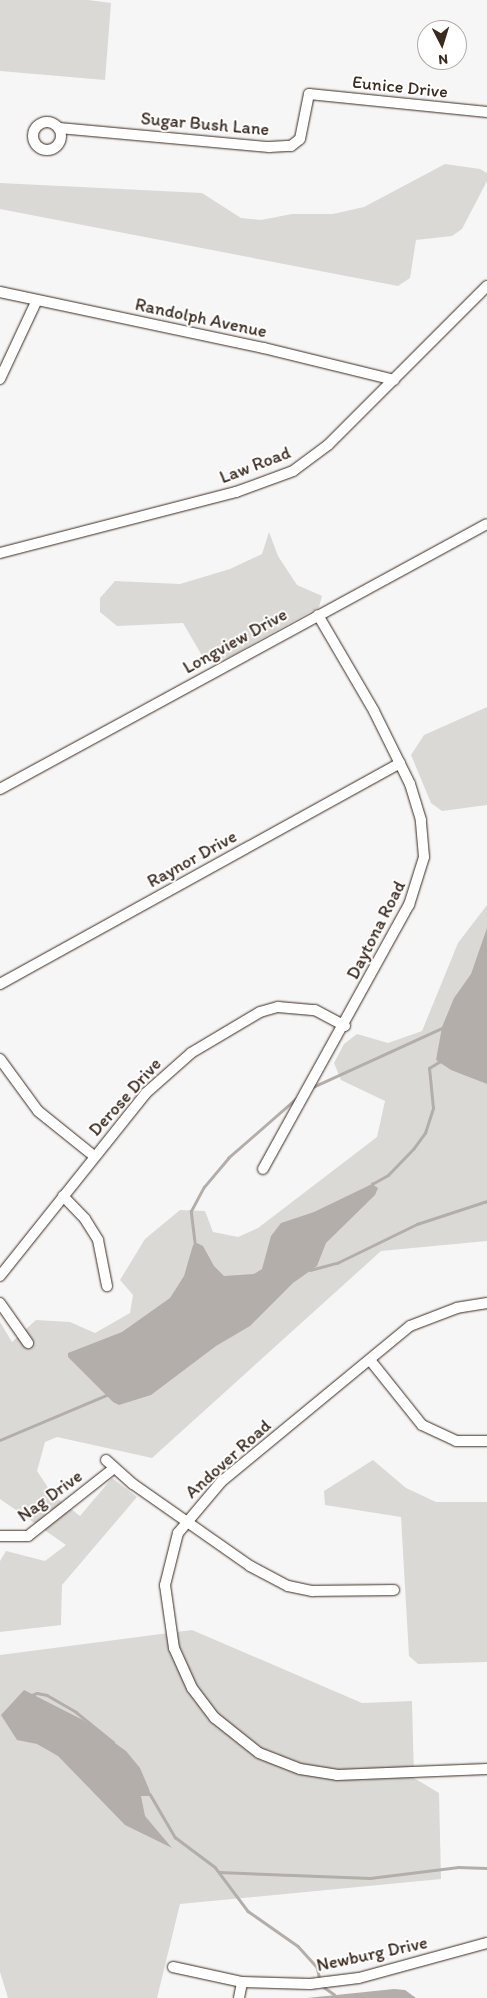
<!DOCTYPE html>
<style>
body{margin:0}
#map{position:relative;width:487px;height:1998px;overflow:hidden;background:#f7f6f6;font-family:Itim,sans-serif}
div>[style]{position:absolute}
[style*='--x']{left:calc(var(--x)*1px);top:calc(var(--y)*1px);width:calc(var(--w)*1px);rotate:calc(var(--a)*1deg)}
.green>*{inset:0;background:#dbd9d6}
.water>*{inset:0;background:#b4aeaa}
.stream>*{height:2.5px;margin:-1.25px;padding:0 1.25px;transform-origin:1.25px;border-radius:1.25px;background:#b4aeaa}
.roads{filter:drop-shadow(0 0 1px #3b2a1e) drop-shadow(0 0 1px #3b2a1e)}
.minor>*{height:10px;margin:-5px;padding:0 5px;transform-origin:5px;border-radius:5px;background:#fff}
.minor>.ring{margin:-5px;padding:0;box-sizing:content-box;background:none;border:10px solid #fff;border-radius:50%}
span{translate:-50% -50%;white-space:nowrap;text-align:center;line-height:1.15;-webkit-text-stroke:4px #fff;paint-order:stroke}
.street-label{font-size:18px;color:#3b2a1e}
.north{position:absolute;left:417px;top:20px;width:50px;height:50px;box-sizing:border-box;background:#fff;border:1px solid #b1aaa5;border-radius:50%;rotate:175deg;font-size:14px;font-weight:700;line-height:20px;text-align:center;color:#3b2a1e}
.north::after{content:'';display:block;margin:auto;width:18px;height:22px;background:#3b2a1e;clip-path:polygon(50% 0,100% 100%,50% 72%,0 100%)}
</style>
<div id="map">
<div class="green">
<i style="clip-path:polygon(0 0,88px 0,111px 3px,105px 80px,0 71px)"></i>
<i style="clip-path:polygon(445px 164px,480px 169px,487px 173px,487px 181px,462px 229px,452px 236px,416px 240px,410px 278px,398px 286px,0 209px,0 183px,202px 193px,241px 218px,261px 220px,292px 214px,333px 214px,364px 207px)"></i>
<i style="clip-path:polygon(269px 532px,278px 556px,297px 585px,322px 596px,319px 607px,229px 657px,212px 661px,204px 659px,183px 623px,117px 626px,100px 612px,100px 598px,115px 581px,180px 584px,230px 569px,262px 554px)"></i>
<i style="clip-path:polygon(487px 707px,487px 805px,442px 811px,431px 803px,411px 755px,424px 735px)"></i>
<i style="clip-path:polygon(487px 905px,487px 1241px,381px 1251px,152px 1458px,57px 1437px,45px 1442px,37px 1471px,53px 1495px,80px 1516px,112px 1478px,137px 1497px,62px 1585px,61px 1625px,0 1632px,0 1561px,6px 1551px,45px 1561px,66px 1545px,0 1499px,0 1322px,12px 1342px,36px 1320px,70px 1322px,95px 1333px,130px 1313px,133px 1295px,120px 1280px,145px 1239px,180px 1210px,205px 1211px,213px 1232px,238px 1237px,258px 1228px,377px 1137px,385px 1101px,341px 1080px,334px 1063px,344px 1044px,357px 1034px,388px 1043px,422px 1031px,458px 943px)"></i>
<i style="clip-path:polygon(373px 1460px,406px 1488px,436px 1502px,487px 1502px,487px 1662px,418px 1664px,409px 1656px,401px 1517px,325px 1505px,324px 1491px)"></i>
<i style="clip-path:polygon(192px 1630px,362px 1703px,412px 1701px,414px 1778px,439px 1793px,441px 1879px,180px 1904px,157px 1998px,8px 1998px,0 1972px,0 1655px)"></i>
</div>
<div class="water">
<i style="clip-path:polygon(487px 928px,487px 1084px,451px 1070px,436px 1060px,442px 1027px,454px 998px,471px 974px)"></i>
<i style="clip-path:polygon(372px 1184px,378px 1188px,375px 1195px,326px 1243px,317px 1266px,293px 1283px,250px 1326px,216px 1346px,151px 1395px,119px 1405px,113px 1402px,68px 1357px,68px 1353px,122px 1332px,170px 1298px,184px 1276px,193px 1245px,197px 1243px,203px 1246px,214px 1266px,224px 1276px,254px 1274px,262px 1269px,271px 1236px,281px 1223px,314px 1212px)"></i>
<i style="clip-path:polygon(24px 1690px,83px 1720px,126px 1751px,140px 1768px,149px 1789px,151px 1796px,141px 1796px,145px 1816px,172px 1848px,125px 1825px,58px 1756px,37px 1744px,17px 1740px,1px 1715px)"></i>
<i style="clip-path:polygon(394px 1989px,405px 1990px,416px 1998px,307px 1998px)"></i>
</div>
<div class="stream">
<i style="--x:313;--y:1087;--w:144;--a:-24.6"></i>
<i style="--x:372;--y:1187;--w:3;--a:-90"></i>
<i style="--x:372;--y:1184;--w:18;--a:-29"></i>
<i style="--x:388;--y:1175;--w:37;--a:-46"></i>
<i style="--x:414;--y:1148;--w:19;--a:-54"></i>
<i style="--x:425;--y:1133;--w:26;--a:-72"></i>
<i style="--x:433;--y:1108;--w:40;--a:-95.7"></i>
<i style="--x:429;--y:1068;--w:12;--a:-31"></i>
<i style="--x:195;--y:1246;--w:35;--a:-97"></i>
<i style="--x:191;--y:1211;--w:27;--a:-62"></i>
<i style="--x:204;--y:1187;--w:38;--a:-50"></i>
<i style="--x:228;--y:1158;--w:93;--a:-41.1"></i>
<i style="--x:310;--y:1270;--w:28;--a:-15"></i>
<i style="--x:337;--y:1263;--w:89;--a:-26"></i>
<i style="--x:417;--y:1224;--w:74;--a:-18.2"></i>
<i style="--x:0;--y:1440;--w:118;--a:-22.9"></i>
<i style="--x:32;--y:1695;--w:5;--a:-22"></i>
<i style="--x:37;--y:1693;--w:10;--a:11"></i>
<i style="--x:47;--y:1695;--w:34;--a:30"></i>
<i style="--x:76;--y:1712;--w:48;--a:39"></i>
<i style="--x:150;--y:1794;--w:50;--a:59.8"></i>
<i style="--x:175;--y:1837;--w:50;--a:36.9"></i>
<i style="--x:215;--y:1867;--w:55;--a:53.1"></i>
<i style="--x:248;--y:1911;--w:61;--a:35"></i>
<i style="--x:298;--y:1946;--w:28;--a:48"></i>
<i style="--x:317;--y:1967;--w:13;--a:77"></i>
<i style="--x:219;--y:1872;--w:151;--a:2.3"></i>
<i style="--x:370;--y:1878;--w:89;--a:-7.1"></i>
<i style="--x:458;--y:1867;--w:29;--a:2"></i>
<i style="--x:321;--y:1985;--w:16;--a:35"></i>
</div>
<div class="roads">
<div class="minor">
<i class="ring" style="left:33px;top:122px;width:18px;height:18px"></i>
<i style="--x:59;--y:128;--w:211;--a:5.2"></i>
<i style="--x:269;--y:147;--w:22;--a:-3"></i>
<i style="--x:291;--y:146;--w:11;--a:-38"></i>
<i style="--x:300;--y:139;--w:46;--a:-78.7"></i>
<i style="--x:309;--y:94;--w:179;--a:5.8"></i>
<i style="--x:0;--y:292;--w:270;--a:12"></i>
<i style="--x:264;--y:348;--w:134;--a:13.8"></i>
<i style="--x:0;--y:379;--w:87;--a:-64.9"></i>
<i style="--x:0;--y:553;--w:244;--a:-14.5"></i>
<i style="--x:236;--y:492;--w:61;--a:-20.2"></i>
<i style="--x:293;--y:471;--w:44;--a:-36.6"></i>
<i style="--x:328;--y:445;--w:225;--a:-45"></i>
<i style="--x:0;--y:789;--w:554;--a:-28.55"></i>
<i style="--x:0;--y:984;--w:457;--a:-28.9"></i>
<i style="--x:0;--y:1059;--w:64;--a:53.8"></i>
<i style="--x:38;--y:1111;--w:72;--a:38.8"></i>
<i style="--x:263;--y:1169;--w:302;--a:-61.1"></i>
<i style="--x:409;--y:905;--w:50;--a:-72.6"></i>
<i style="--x:424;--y:857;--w:37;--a:-95"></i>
<i style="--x:421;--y:820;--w:38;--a:-107"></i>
<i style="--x:410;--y:784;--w:81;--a:-116.3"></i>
<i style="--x:374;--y:711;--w:111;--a:-120.3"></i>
<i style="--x:63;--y:1196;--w:32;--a:46"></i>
<i style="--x:85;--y:1219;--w:25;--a:58"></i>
<i style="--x:98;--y:1240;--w:47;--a:78.9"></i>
<i style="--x:0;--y:1276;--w:234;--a:-51.4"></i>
<i style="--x:146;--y:1093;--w:60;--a:-41.6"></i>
<i style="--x:191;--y:1053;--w:80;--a:-30.7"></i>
<i style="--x:260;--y:1012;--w:19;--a:-16"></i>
<i style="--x:278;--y:1007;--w:37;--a:5"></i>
<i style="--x:315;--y:1010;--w:34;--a:28"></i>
<i style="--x:0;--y:1303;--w:49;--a:55"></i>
<i style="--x:487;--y:1303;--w:30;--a:171"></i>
<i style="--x:457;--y:1308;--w:50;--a:159"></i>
<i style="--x:410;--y:1326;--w:245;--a:140.5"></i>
<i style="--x:221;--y:1482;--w:67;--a:130.1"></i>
<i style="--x:178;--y:1533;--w:54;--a:104"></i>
<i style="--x:165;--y:1585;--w:64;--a:81.9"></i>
<i style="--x:174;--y:1648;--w:44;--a:65.8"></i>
<i style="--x:192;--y:1688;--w:38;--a:53"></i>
<i style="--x:215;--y:1718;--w:56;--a:38.5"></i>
<i style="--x:259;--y:1753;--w:44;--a:21.3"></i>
<i style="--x:300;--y:1769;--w:37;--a:9"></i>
<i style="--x:337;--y:1775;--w:150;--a:-2.3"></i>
<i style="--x:370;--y:1360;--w:83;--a:51.3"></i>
<i style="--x:422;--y:1425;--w:38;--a:25"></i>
<i style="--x:456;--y:1441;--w:31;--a:0"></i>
<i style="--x:106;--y:1460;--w:36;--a:42"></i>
<i style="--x:133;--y:1484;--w:143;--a:35"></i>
<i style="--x:250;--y:1566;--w:43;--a:27.8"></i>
<i style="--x:288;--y:1586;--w:25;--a:12"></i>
<i style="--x:312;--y:1591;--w:82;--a:-0.7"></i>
<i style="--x:0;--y:1536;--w:28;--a:0"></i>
<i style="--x:28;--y:1536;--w:110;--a:-38.3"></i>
<i style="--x:173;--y:1967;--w:71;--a:12.3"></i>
<i style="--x:242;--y:1982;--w:68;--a:1.7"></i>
<i style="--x:310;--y:1984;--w:49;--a:-7"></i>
<i style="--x:359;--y:1978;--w:133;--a:-15.3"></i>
<i style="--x:239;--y:1998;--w:16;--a:-79"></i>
</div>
</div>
<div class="street-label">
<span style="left:400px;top:87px;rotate:6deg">Eunice Drive</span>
<span style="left:205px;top:124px;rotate:5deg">Sugar Bush Lane</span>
<span style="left:201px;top:318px;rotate:12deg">Randolph Avenue</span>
<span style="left:255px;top:465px;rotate:-21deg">Law Road</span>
<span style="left:235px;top:641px;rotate:-29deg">Longview Drive</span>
<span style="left:192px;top:859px;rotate:-29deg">Raynor Drive</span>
<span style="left:376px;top:930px;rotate:-63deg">Daytona Road</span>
<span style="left:125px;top:1097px;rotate:-48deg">Derose Drive</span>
<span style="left:228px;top:1459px;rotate:-42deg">Andover Road</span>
<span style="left:50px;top:1496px;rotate:-36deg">Nag Drive</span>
<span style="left:372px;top:1954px;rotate:-12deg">Newburg Drive</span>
</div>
<div class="north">N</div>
</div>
